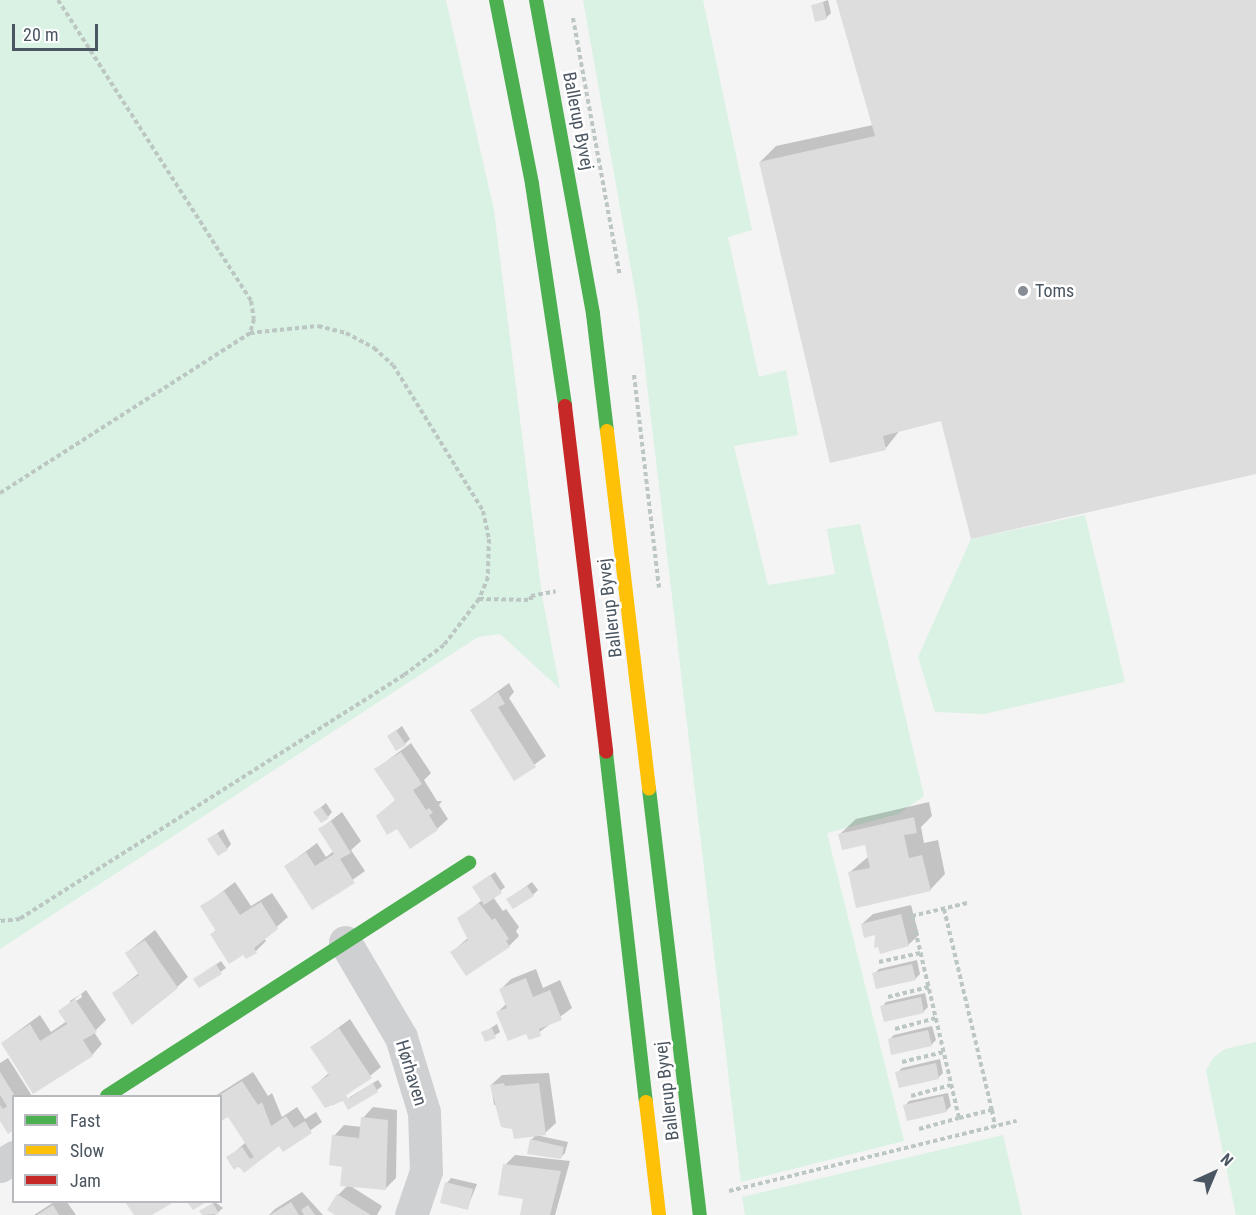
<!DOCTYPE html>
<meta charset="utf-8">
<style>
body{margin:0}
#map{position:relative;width:1256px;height:1215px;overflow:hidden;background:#f4f4f4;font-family:"Roboto Condensed",sans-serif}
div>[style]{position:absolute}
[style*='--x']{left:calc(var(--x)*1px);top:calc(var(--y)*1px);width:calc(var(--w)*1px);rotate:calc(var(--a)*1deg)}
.green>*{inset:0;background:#d9f2e3}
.shadow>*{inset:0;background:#0003}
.building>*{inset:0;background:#ddddde}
.path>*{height:4px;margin-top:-2px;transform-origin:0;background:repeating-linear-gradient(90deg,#bcc7c4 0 4.5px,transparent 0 7.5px)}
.street>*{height:33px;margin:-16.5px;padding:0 16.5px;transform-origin:16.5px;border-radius:16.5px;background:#ced0d2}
.fast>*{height:14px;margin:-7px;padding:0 7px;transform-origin:7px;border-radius:7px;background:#4caf50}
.slow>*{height:14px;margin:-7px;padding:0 7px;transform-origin:7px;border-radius:7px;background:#ffc107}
.jam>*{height:14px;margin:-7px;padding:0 7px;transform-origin:7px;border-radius:7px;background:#c62828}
.dots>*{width:16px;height:16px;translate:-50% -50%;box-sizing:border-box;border:3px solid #fff;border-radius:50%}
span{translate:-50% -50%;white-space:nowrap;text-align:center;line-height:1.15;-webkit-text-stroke:5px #fff;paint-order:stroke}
.street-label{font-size:18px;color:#4a5661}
.poi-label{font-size:18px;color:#4a5661}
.left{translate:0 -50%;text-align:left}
.legend{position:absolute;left:12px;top:1095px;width:210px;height:108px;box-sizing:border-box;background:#fff;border:2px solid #b7bbc0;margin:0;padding:8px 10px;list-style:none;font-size:18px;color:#4a5661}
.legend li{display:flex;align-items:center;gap:12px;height:30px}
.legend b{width:30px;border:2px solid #b7bbc0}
.north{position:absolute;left:1184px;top:1143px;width:60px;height:60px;-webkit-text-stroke:4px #fff;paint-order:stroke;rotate:44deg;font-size:16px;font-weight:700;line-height:24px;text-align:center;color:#4a5661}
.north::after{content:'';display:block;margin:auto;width:21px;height:27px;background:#4a5661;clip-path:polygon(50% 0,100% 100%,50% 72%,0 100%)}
.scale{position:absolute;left:12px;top:24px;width:86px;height:27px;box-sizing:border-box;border:3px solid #4a5661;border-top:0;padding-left:8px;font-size:18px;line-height:21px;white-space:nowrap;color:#4a5661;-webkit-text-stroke:4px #fff;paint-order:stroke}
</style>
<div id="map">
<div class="green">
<i style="clip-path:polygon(0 0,446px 0,494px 210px,542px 596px,560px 689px,500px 634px,478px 637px,0 949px)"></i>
<i style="clip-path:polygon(583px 0,703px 0,752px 230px,728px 237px,759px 377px,786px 370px,798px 435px,734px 446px,768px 585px,835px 574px,827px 529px,860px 524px,924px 796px,898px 814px,827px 833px,904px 1141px,741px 1182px,638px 308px)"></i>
<i style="clip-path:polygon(1085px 515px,1125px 682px,984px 714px,935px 712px,918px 657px,971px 539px)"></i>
<i style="clip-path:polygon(1256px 1042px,1256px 1215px,1236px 1215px,1206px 1071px,1213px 1058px,1225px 1049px)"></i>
<i style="clip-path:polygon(1003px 1135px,1022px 1215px,745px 1215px,742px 1197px)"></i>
</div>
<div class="shadow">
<i style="clip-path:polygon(828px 0,831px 13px,826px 18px,812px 6px)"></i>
<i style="clip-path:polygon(838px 0,1256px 0,1256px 470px,942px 420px,900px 430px,886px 448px,760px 162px,776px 146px,873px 125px)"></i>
<i style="clip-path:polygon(509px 683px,514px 692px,509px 698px,546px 756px,515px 779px,472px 710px)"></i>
<i style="clip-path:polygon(402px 726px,410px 739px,405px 744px,389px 736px)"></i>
<i style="clip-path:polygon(411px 743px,431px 773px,424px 780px,437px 801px,442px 801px,439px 805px,448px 819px,437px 829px,396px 799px,376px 769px)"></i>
<i style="clip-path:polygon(929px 802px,932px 816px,921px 827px,924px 843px,938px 840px,945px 874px,930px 890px,849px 873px,869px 856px,866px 843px,840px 834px,856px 819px)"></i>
<i style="clip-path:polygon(326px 803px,332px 812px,328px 817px,315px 812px)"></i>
<i style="clip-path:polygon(342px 812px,361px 841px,351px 850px,365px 871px,313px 908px,286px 866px,317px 843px,326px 857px,334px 851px,320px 829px)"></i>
<i style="clip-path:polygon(223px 829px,231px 844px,227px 849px,209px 839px)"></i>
<i style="clip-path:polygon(495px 872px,505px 887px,493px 897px,503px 911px,506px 909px,519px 927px,516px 931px,519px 936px,509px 946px,452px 952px,468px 938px,459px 919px,482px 900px,474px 887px)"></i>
<i style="clip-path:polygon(235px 882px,251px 906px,272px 893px,288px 917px,264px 938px,266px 941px,256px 951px,212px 934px,217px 929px,202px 907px)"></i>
<i style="clip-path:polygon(532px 882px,538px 890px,533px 895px,508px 899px)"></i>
<i style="clip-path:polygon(911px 905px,919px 935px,908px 945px,862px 924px,873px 914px)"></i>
<i style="clip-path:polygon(155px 930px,188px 977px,177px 987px,114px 993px,139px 973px,126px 953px)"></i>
<i style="clip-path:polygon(917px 960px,920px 974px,915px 979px,874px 974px,879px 969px)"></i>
<i style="clip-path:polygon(221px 961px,226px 968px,200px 986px,195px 979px)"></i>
<i style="clip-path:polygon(536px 969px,543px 988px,560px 980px,572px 1008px,530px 1039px,527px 1032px,498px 1012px,507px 1003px,501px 989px,511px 979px)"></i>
<i style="clip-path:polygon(evenodd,86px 990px,106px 1020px,94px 1032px,102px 1044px,92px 1055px,2px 1043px,40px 1015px,51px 1032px,67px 1021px,60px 1011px,86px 990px,81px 994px,82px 997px,70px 1005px,70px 1001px,81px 994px)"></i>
<i style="clip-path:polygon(925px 993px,928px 1007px,923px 1012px,882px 1007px,886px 1002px)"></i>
<i style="clip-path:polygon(350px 1019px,381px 1067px,334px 1105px,313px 1087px,329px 1073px,312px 1047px)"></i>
<i style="clip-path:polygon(497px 1024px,500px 1032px,486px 1041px,483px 1033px)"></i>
<i style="clip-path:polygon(932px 1026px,936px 1040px,931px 1045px,890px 1039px,894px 1035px)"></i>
<i style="clip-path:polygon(8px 1058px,32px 1096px,14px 1096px,0 1118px,0 1063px)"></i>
<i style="clip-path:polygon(940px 1059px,943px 1073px,938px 1078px,897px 1073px,902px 1068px)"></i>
<i style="clip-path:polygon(253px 1072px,268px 1096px,272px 1093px,282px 1117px,297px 1107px,305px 1119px,316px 1112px,322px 1122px,283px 1150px,279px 1144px,244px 1171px,228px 1158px,246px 1142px,220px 1096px,215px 1096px)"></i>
<i style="clip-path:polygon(549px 1073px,556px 1123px,545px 1133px,513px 1127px,499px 1105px,494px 1105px,491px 1085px,502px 1075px)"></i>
<i style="clip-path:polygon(378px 1080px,382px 1086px,377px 1090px,349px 1108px,345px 1102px,350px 1097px)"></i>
<i style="clip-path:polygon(948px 1093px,951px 1106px,946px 1111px,905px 1106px,909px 1101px)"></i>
<i style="clip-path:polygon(373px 1107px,397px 1110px,396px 1178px,386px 1188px,349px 1185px,382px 1206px,377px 1215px,338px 1215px,338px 1195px,348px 1185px,334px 1136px,344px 1125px,362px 1127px,363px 1118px)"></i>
<i style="clip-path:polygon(536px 1135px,568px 1142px,565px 1153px,561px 1157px,531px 1140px)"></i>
<i style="clip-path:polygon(515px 1155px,570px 1161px,555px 1215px,522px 1215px,525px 1198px,505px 1165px)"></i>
<i style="clip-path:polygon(451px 1178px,477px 1184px,467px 1209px,447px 1183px)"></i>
<i style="clip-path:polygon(302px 1192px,323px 1215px,269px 1215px,275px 1209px)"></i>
<i style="clip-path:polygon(54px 1202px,67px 1202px,76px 1215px,34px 1215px)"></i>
<i style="clip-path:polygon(127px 1202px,167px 1202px,148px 1215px,135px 1215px)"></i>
<i style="clip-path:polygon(215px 1202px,223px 1208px,215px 1215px,204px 1215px,201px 1212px)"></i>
</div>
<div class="building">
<i style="clip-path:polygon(836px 0,1256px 0,1256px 474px,971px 539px,941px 421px,883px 436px,886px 450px,830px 463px,759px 162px,875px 136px)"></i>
<i style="clip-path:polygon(823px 2px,827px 19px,815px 22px,811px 5px)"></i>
<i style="clip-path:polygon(498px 692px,505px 704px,498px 707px,536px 767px,514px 781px,470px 710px)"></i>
<i style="clip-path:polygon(396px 730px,406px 745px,396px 751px,387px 736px)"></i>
<i style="clip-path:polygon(401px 752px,422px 784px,413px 790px,426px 810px,429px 808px,433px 813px,429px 815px,438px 830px,410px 849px,397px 829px,387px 835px,376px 816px,395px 800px,374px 769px)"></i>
<i style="clip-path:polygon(321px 807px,329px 818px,321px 823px,313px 812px)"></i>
<i style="clip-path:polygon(914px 817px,917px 833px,904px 835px,909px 858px,922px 855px,931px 891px,856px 908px,848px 872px,870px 868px,865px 845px,842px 850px,838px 834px)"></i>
<i style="clip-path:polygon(331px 821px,351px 853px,340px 859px,355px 883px,312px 910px,284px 866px,306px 852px,315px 866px,334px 854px,318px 829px)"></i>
<i style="clip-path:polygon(217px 833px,228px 850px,218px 856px,207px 839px)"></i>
<i style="clip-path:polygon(490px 875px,502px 893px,484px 905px,472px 887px)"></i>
<i style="clip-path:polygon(527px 886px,534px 896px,513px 909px,506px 899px)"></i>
<i style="clip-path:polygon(224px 891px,240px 915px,261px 902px,278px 929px,254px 948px,257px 953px,246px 959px,243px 955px,229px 964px,210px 934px,216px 931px,200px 906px)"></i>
<i style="clip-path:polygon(479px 903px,492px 920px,495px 918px,509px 939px,506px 941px,510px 947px,466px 976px,450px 952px,468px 940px,457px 918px)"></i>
<i style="clip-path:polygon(901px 914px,909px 946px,880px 954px,878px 947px,874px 948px,875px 935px,864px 938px,861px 924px)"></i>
<i style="clip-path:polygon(145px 940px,178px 988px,132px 1025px,112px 993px,139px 975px,125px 953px)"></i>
<i style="clip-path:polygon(216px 964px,222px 974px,199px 988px,193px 979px)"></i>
<i style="clip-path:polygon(912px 964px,916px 980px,876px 989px,872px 973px)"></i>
<i style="clip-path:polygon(526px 978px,533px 997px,550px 990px,562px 1020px,539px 1029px,541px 1036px,529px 1040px,526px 1034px,508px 1041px,496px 1012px,507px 1008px,499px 989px)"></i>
<i style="clip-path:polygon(921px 997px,924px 1013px,884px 1022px,880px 1006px)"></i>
<i style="clip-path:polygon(75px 999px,97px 1032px,83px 1040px,93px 1056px,33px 1094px,1px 1043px,30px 1024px,40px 1041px,67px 1024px,58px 1011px)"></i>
<i style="clip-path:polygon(339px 1028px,372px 1078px,346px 1095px,348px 1099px,373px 1083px,378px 1092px,348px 1110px,343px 1101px,325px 1108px,311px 1087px,329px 1075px,310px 1047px)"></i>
<i style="clip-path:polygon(492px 1028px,496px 1038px,485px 1042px,481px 1032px)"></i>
<i style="clip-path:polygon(928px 1030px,932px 1046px,891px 1055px,888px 1039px)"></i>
<i style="clip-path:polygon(936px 1063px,939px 1079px,899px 1088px,895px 1072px)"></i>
<i style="clip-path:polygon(0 1072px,15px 1096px,14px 1130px,8px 1134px,0 1121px,0 1105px,3px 1109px,7px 1106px,0 1095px)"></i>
<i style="clip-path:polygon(242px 1081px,258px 1105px,262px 1102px,271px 1126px,286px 1116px,294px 1128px,305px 1121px,312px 1133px,283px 1152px,279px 1146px,244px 1173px,239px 1166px,234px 1170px,226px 1157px,242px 1147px,250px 1159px,254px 1157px,228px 1117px,220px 1122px,220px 1095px)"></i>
<i style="clip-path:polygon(504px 1083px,505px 1086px,539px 1083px,546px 1135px,514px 1139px,512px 1129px,501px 1127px,490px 1085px)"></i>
<i style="clip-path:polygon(943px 1096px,947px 1112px,907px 1121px,903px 1105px)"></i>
<i style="clip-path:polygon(361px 1117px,388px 1120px,386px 1190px,340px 1186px,342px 1167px,329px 1165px,332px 1135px,359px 1138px)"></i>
<i style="clip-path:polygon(530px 1139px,564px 1147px,561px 1159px,527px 1154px)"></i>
<i style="clip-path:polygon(503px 1164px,561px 1171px,550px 1215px,520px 1215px,523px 1199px,498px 1195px)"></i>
<i style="clip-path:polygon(445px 1182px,473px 1189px,468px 1210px,440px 1203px)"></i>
<i style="clip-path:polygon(337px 1194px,371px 1215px,335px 1215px,327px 1210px)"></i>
<i style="clip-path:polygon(125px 1202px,174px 1202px,152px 1215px,134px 1215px)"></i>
<i style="clip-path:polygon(187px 1202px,203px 1202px,205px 1203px,193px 1210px)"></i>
<i style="clip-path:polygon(291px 1202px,299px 1215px,270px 1215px)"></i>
<i style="clip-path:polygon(213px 1203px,219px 1214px,202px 1215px,199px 1211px)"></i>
<i style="clip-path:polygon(53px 1205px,59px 1215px,37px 1215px)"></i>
<i style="clip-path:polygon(308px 1205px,315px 1215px,304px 1215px,301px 1210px)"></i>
</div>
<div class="path">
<i style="--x:58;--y:0;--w:358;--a:57.3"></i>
<i style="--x:251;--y:301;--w:18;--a:81"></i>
<i style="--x:254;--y:319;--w:15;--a:106"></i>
<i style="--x:573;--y:18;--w:262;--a:79.7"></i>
<i style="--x:634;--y:375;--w:214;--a:83.3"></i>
<i style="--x:0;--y:493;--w:297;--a:-32.6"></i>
<i style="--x:250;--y:333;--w:68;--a:-5.9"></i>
<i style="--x:318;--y:326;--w:29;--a:14"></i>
<i style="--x:346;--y:333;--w:32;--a:28"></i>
<i style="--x:374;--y:348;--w:25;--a:42"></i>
<i style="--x:393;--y:365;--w:172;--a:58.3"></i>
<i style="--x:483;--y:511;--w:29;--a:78"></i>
<i style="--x:489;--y:539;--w:38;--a:92"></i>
<i style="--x:488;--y:577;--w:24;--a:112"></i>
<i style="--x:479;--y:599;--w:58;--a:127.3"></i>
<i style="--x:444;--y:645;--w:50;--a:143.1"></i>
<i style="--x:404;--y:675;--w:455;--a:147.6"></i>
<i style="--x:20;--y:919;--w:20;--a:174"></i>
<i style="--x:479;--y:599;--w:52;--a:1.1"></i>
<i style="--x:531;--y:600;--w:4;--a:-90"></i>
<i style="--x:531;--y:596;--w:25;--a:-11"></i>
<i style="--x:967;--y:903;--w:57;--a:166.7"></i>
<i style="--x:912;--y:916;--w:207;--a:76.9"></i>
<i style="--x:959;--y:1118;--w:34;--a:-14"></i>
<i style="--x:992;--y:1110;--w:17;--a:80"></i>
<i style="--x:944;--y:909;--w:207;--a:76.6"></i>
<i style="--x:879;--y:962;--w:42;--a:-12.4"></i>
<i style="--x:888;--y:997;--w:42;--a:-13.7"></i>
<i style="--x:895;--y:1029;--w:42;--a:-15"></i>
<i style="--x:902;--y:1062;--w:43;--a:-13.4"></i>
<i style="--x:911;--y:1096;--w:41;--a:-15.4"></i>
<i style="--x:919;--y:1129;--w:41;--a:-15.4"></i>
<i style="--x:729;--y:1191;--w:296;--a:-13.7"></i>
</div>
<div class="street">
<i style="--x:345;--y:942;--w:110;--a:59.5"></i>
<i style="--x:401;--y:1037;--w:78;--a:73"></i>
<i style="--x:424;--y:1112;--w:59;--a:88.1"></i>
<i style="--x:426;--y:1171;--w:46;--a:108.8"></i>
<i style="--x:0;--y:1166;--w:17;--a:-33"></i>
</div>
<div class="fast">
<i style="--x:496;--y:0;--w:187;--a:78.9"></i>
<i style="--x:532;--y:184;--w:224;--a:81.5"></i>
<i style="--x:536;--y:0;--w:319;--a:79.7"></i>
<i style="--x:593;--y:314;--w:118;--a:83.2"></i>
<i style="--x:606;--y:752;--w:352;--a:83.5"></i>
<i style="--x:649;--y:789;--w:429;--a:83.2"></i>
<i style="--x:107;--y:1096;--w:431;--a:-32.8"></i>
</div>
<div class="slow">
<i style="--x:607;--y:431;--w:360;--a:83.3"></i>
<i style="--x:646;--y:1102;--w:114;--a:83.4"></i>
</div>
<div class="jam">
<i style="--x:565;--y:406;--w:348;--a:83.2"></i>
</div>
<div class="dots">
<i style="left:1023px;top:291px;background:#868d94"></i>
</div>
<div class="street-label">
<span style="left:578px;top:121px;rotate:79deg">Ballerup Byvej</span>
<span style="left:610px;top:608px;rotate:-97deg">Ballerup Byvej</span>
<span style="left:411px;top:1073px;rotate:73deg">Hørhaven</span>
<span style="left:667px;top:1091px;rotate:-97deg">Ballerup Byvej</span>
</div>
<div class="poi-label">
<span class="left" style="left:1035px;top:291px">Toms</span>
</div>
<ul class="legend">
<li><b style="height:8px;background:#4caf50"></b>Fast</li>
<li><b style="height:8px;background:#ffc107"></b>Slow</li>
<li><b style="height:8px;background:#c62828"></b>Jam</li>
</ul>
<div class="north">N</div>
<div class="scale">20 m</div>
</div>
